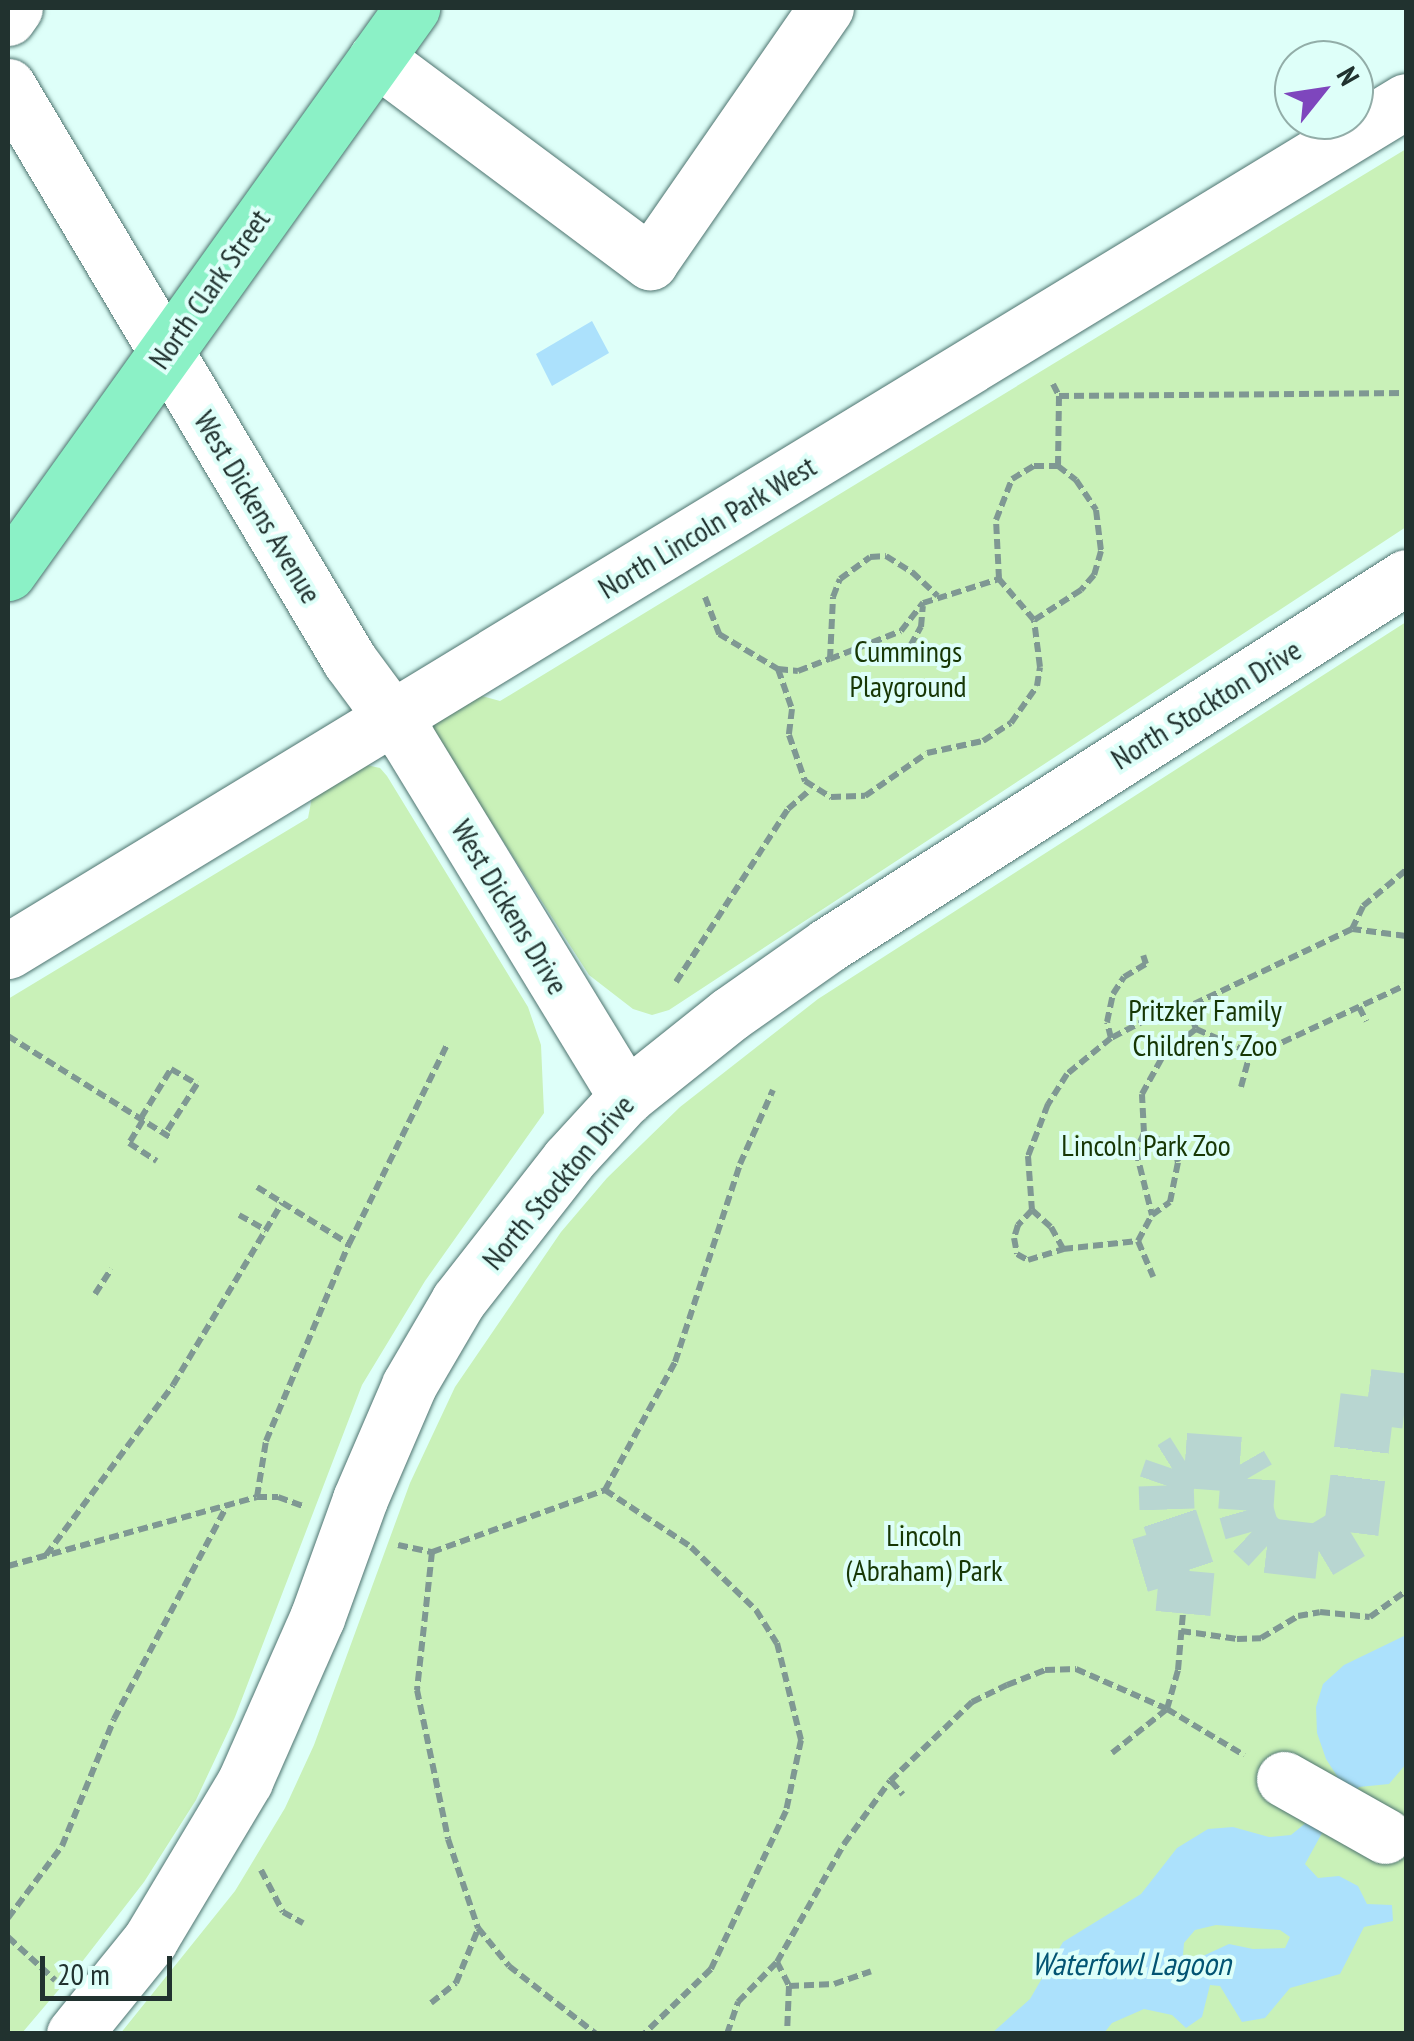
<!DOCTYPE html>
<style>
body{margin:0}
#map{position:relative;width:1414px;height:2041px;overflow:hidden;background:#defff9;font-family:"PT Sans Narrow",sans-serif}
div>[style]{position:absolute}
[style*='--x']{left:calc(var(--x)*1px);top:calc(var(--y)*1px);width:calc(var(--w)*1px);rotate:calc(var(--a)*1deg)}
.green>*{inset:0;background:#c9f1b8}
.water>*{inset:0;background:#ace1fc}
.minor-tunnel>*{height:55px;margin-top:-27.5px;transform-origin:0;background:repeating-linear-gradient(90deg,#b8d6d1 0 55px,transparent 0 83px)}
.path>*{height:6px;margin-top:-3px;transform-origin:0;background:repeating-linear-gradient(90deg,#7f9893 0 10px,transparent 0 15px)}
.roads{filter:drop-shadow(0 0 2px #4e746f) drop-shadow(0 0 2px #4e746f)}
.minor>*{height:55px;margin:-27.5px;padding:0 27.5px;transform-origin:27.5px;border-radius:27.5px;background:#fff}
.major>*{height:55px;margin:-27.5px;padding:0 27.5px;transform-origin:27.5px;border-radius:27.5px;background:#8bf1c6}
span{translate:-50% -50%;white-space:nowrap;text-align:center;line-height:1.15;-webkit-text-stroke:8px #defff9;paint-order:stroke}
.street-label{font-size:30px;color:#21322f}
.park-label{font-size:30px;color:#173705}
.water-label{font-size:32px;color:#025473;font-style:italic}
.frame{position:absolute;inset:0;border:10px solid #21322f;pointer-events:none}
.north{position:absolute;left:1274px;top:40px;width:100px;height:100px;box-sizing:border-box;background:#defff9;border:2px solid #92ada8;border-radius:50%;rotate:60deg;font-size:28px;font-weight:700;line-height:40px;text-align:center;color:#21322f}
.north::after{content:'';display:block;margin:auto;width:35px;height:45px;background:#7e46bd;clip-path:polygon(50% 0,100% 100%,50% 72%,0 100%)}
.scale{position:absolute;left:40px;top:1956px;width:132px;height:45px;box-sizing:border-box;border:5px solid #21322f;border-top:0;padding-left:12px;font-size:30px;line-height:35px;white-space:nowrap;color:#21322f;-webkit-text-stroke:8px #defff9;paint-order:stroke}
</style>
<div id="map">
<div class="green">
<i style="clip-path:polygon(1406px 149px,1406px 527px,669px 1010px,652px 1015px,633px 1009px,589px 975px,478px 802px,457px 796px,429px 723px,471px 693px,500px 701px)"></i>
<i style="clip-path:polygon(1406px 622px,1406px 2033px,120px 2034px,235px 1891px,285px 1808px,314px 1745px,410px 1483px,455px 1387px,561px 1232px,607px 1178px,680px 1107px,818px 999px)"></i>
<i style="clip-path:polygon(362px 764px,380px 768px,387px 776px,528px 1007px,541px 1045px,544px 1113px,425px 1281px,362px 1385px,235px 1717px,196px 1800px,144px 1882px,78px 1967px,22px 2033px,8px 2034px,8px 999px,308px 818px,313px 792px)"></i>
</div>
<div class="water">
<i style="clip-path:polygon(592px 321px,609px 353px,552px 386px,536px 354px)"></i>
<i style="clip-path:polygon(evenodd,1406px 1635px,1406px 1764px,1389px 1784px,1359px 1787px,1327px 1824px,1305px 1864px,1318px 1878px,1339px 1876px,1358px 1886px,1367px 1904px,1392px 1905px,1393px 1921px,1364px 1927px,1340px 1974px,1290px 1988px,1265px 2018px,1242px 2022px,1220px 1986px,1210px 1985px,1202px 2017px,1186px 2028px,1172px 2015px,1144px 2009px,1112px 2023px,1104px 2033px,991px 2034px,1030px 1999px,1063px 1942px,1141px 1894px,1177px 1848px,1208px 1829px,1233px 1827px,1269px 1837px,1291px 1835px,1319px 1812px,1337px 1776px,1326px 1759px,1317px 1733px,1316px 1707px,1323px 1684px,1344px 1665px,1406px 1635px,1216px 1925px,1280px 1930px,1290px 1937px,1285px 1948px,1253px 1949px,1229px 1944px,1192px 1961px,1183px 1955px,1184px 1943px,1195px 1930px,1216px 1925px)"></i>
</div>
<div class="minor-tunnel">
<i style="--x:1140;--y:1565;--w:46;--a:-16.5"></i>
<i style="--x:1183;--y:1613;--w:43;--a:-84.7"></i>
<i style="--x:1187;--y:1570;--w:64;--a:-108.2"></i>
<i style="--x:1167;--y:1509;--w:24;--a:-92"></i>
<i style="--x:1166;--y:1485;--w:18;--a:-71"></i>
<i style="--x:1172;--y:1468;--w:15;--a:-32"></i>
<i style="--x:1185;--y:1460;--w:55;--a:4.2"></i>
<i style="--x:1240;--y:1464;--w:16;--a:60"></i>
<i style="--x:1248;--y:1478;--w:32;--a:94"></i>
<i style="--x:1246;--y:1510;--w:22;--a:74"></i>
<i style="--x:1252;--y:1531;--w:21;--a:43"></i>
<i style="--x:1267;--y:1545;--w:52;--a:6.6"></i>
<i style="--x:1319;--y:1551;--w:37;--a:-31"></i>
<i style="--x:1351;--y:1532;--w:137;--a:-82.9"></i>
<i style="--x:1368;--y:1396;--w:38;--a:7"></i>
</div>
<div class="path">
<i style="--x:1053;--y:384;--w:13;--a:63"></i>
<i style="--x:1059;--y:396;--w:347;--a:-0.5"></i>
<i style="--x:1034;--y:466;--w:24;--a:0"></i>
<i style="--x:1058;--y:466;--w:23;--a:38"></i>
<i style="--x:1076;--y:480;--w:36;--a:56"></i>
<i style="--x:1096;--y:510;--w:41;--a:83"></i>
<i style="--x:1101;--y:551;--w:25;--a:106"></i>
<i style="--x:1094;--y:575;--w:20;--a:131"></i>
<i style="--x:1081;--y:590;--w:56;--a:147.4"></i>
<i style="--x:1034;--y:620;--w:54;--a:-130.5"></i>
<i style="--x:999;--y:579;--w:59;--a:-92.9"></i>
<i style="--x:996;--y:520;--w:44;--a:-68.7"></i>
<i style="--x:1012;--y:479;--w:26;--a:-31"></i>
<i style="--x:1058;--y:466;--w:70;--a:-89.2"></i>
<i style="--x:705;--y:597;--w:40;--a:69"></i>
<i style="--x:719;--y:634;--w:69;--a:30.7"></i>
<i style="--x:778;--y:669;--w:20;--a:6"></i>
<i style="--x:798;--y:671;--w:34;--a:-21"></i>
<i style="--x:830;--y:659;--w:62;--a:-87.2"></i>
<i style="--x:833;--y:597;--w:19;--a:-69"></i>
<i style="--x:840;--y:579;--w:37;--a:-36"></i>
<i style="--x:870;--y:557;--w:16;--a:-4"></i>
<i style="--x:886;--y:556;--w:31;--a:32"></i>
<i style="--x:912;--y:572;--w:35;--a:43"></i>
<i style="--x:830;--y:659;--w:76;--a:-21.5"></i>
<i style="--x:901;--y:631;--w:36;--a:-52"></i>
<i style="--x:923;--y:603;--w:80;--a:-17.5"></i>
<i style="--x:903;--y:659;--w:37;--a:-61"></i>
<i style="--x:921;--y:627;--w:21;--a:-85"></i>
<i style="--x:778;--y:669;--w:42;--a:70.7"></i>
<i style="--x:792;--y:709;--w:26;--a:97"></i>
<i style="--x:789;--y:735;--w:49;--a:70.8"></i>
<i style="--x:805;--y:781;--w:31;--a:32"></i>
<i style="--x:831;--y:797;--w:34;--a:-2"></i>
<i style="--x:865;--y:796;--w:75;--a:-34.7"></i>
<i style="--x:927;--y:753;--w:57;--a:-12.1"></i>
<i style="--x:983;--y:741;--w:33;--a:-33"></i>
<i style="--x:1011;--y:723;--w:45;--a:-54.9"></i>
<i style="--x:1037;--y:686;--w:19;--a:-81"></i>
<i style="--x:1040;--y:667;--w:47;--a:-97.3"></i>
<i style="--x:1352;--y:929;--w:25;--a:-64"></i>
<i style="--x:1363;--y:906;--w:56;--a:-39.9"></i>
<i style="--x:1406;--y:936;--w:54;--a:-172.6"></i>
<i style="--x:1352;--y:929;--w:182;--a:154.6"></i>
<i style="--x:1188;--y:1007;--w:27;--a:170"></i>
<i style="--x:1161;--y:1012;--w:56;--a:152.5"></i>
<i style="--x:1111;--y:1038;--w:57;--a:140.7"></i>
<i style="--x:1067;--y:1074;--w:36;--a:122"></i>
<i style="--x:1048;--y:1104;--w:56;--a:111"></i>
<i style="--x:1028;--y:1156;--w:54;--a:85.8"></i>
<i style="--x:1032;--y:1210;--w:21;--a:133"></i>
<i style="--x:1018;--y:1225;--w:14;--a:107"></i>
<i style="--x:1014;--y:1238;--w:16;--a:79"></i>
<i style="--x:1017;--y:1254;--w:13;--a:29"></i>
<i style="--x:1028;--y:1260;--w:37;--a:-17"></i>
<i style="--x:1063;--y:1249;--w:75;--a:-6.1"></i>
<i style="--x:1138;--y:1241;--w:30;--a:-62"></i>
<i style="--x:1152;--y:1215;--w:22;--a:-36"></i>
<i style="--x:1170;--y:1202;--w:41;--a:-78.7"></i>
<i style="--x:1178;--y:1162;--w:17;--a:-107"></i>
<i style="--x:1173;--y:1146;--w:32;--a:-156"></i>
<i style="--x:1144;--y:1133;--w:39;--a:-93"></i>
<i style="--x:1142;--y:1094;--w:46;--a:-61.2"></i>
<i style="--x:1164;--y:1054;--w:41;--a:-38"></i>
<i style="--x:1196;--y:1029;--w:64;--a:23.8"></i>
<i style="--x:1255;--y:1055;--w:166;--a:-24.9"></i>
<i style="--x:676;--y:982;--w:206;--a:-57.1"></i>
<i style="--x:788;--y:809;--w:30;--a:-41"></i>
<i style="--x:1188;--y:1007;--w:23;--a:70"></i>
<i style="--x:1359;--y:1007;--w:16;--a:63"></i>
<i style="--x:8;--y:1036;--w:192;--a:32"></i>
<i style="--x:1111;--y:1038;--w:16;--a:-104"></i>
<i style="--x:1107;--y:1022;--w:29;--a:-78"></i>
<i style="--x:1113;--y:994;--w:20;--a:-57"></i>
<i style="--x:1124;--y:977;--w:26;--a:-31"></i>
<i style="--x:1146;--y:964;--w:9;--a:-108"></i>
<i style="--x:1241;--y:1087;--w:34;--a:-75"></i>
<i style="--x:141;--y:1118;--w:57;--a:-58.5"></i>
<i style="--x:171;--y:1069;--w:30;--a:30"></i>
<i style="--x:197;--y:1084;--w:59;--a:122.6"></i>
<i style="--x:143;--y:1120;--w:27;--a:121"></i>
<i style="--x:129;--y:1143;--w:33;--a:33"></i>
<i style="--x:1144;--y:1133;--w:20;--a:114"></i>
<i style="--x:1136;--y:1151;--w:66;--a:76"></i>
<i style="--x:257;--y:1187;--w:108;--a:31.8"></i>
<i style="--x:1032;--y:1210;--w:25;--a:42"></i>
<i style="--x:1051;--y:1227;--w:25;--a:61"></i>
<i style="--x:239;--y:1215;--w:31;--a:29"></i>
<i style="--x:1138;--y:1241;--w:39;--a:67"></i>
<i style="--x:95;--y:1294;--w:30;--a:-57"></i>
<i style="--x:605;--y:1490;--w:103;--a:33.5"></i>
<i style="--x:691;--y:1547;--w:91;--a:44.1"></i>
<i style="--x:756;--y:1610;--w:39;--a:58"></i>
<i style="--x:777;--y:1643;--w:100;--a:76.1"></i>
<i style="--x:801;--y:1740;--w:73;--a:101.9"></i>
<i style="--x:786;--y:1811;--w:175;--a:115.4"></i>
<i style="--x:711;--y:1969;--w:93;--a:135.9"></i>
<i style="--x:257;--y:1497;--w:57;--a:-80.9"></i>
<i style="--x:266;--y:1441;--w:214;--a:-67.2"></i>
<i style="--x:349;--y:1244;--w:224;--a:-63.8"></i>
<i style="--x:398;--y:1545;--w:35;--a:12"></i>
<i style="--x:432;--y:1552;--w:184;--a:-19.7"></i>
<i style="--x:605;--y:1490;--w:146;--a:-61.3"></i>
<i style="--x:675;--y:1362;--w:208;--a:-71.8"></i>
<i style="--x:740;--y:1164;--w:81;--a:-66"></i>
<i style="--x:432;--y:1552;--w:139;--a:96.2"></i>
<i style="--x:417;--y:1690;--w:152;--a:78.2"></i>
<i style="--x:448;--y:1839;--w:94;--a:71.4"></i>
<i style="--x:478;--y:1928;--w:49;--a:50.8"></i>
<i style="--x:509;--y:1966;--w:110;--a:38"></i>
<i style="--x:46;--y:1555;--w:212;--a:-53.2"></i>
<i style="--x:173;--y:1385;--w:212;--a:-59.1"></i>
<i style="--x:8;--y:1566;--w:258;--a:-15.5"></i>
<i style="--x:257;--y:1497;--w:21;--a:0"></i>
<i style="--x:278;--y:1497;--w:29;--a:20"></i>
<i style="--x:1181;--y:1631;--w:57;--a:8.1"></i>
<i style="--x:1237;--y:1639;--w:24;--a:-2"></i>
<i style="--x:1261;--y:1638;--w:43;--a:-30.7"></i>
<i style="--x:1298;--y:1616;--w:22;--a:-10"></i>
<i style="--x:1320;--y:1612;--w:50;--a:5.7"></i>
<i style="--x:1370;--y:1617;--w:44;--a:-35.8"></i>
<i style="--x:1112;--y:1753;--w:70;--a:-38.7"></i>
<i style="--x:1167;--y:1709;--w:41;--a:-74.2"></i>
<i style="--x:1178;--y:1670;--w:57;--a:-85"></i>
<i style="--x:891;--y:1781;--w:18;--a:49"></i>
<i style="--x:261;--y:1870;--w:47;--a:62.4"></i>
<i style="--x:283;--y:1912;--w:23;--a:29"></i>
<i style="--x:8;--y:1918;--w:90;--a:-53.1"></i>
<i style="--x:62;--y:1846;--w:137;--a:-67.7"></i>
<i style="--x:114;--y:1719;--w:243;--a:-62.1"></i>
<i style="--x:8;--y:1937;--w:64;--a:42.5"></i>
<i style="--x:777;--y:1962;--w:136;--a:-60.4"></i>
<i style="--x:844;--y:1844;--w:78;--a:-53.9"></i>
<i style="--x:890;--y:1781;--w:114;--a:-43.9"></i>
<i style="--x:972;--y:1702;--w:39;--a:-26"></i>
<i style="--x:1007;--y:1685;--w:41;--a:-21.5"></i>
<i style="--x:1045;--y:1670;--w:31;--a:-2"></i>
<i style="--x:1076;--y:1669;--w:99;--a:23.7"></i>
<i style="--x:1167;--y:1709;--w:90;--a:30.9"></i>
<i style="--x:789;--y:1986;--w:45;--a:-2.5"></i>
<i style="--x:834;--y:1984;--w:39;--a:-19"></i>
<i style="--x:431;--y:2003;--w:32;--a:-39"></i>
<i style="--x:456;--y:1983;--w:58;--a:-67.8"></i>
<i style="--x:727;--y:2034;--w:34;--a:-71"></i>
<i style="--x:738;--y:2002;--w:56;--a:-45.7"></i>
<i style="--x:777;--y:1962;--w:27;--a:63"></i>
<i style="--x:789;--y:1986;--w:48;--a:92.4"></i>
<i style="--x:1405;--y:2034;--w:2;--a:-63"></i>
</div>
<div class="roads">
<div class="minor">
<i style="--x:8;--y:18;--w:12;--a:-55"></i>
<i style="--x:376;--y:58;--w:342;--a:36.7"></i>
<i style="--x:650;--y:262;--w:309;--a:-55.3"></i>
<i style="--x:8;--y:86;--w:669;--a:59.26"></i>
<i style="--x:350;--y:661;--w:96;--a:53.5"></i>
<i style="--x:407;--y:738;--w:421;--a:58.6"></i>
<i style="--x:8;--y:951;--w:1636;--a:-31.3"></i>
<i style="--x:1284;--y:1779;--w:116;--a:29.4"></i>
<i style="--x:74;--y:2034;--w:121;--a:-51"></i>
<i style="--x:150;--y:1940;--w:185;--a:-59.1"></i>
<i style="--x:245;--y:1781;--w:178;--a:-66.2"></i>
<i style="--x:317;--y:1618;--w:127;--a:-70.1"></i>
<i style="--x:360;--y:1499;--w:124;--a:-66.7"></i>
<i style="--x:409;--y:1385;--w:97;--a:-59.7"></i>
<i style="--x:458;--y:1301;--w:179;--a:-52"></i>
<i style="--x:568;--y:1160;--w:86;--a:-47.4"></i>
<i style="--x:626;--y:1097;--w:133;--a:-38.6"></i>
<i style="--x:730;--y:1014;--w:120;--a:-35.1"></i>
<i style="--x:828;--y:945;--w:685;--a:-32.48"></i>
</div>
<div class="major">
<i style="--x:8;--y:573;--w:695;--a:-54.43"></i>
</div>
</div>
<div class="street-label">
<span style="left:209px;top:289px;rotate:-55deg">North Clark Street</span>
<span style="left:258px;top:507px;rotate:59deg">West Dickens Avenue</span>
<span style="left:707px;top:527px;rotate:-31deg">North Lincoln Park West</span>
<span style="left:1206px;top:704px;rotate:-32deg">North Stockton Drive</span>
<span style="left:510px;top:907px;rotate:59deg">West Dickens Drive</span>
<span style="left:558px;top:1182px;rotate:-50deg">North Stockton Drive</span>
</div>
<div class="park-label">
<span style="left:908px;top:668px">Cummings<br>Playground</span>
<span style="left:1205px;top:1027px">Pritzker Family<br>Children's Zoo</span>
<span style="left:1146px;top:1145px">Lincoln Park Zoo</span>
<span style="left:924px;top:1552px">Lincoln<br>(Abraham) Park</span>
</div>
<div class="water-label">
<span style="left:1131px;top:1963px">Waterfowl Lagoon</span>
</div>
<div class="frame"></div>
<div class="north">N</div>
<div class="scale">20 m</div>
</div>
